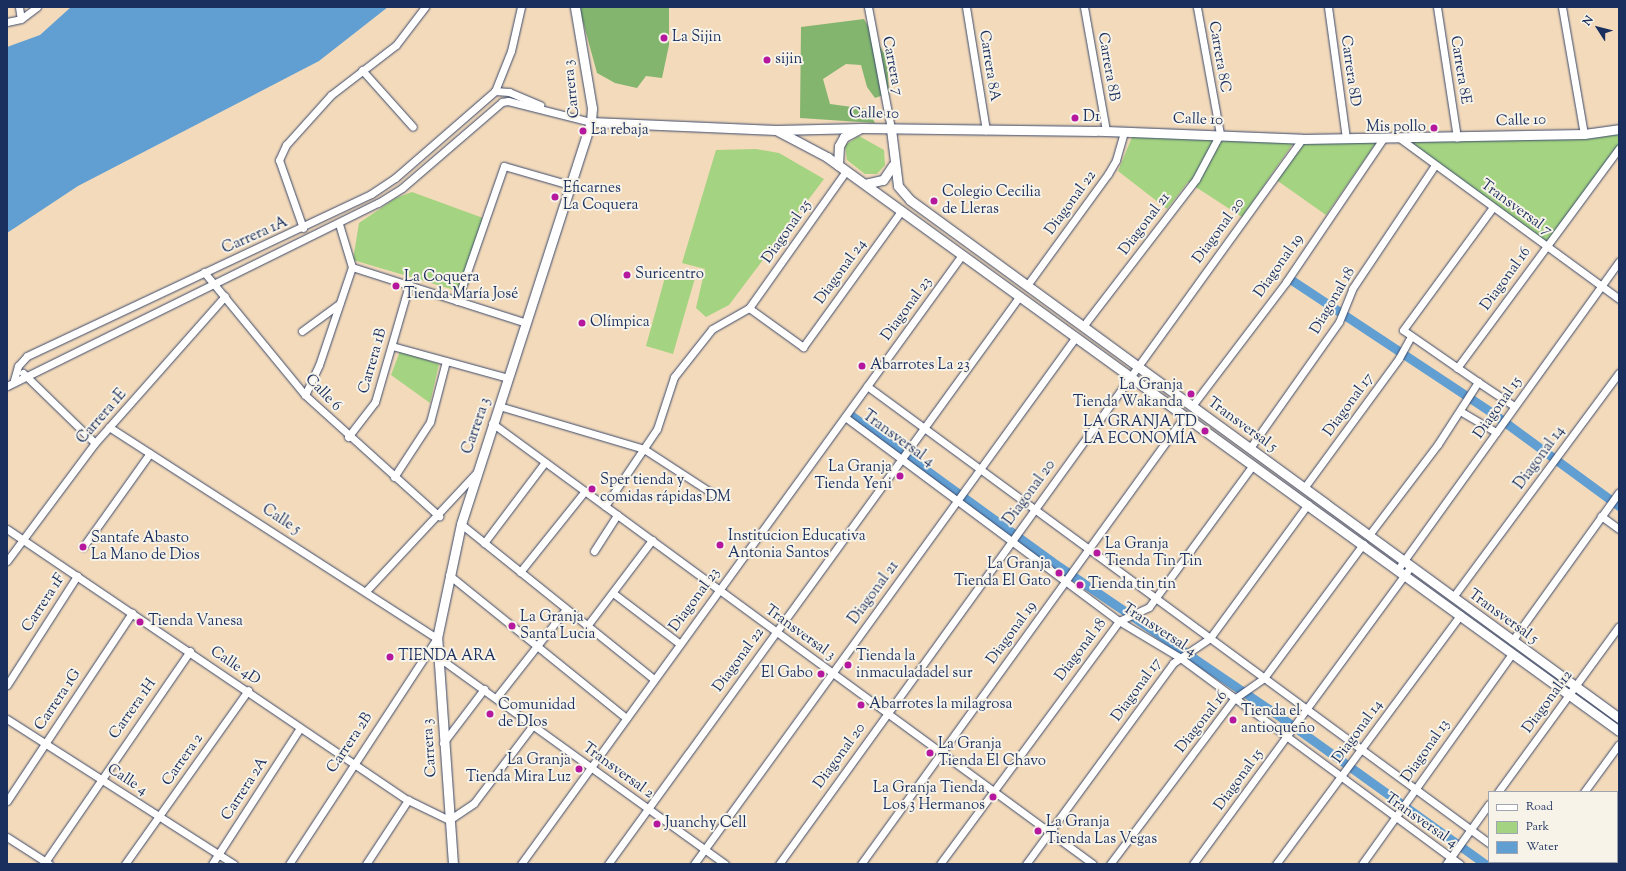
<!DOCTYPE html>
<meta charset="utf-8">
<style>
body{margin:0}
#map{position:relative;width:1626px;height:871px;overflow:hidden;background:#f3daba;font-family:"Sorts Mill Goudy",serif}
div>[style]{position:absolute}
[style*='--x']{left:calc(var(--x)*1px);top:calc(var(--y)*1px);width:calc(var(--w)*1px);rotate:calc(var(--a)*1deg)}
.green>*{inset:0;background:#a4d381}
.forest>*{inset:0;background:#83b56f}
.water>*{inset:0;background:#619fd3}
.canal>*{height:9px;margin:-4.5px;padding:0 4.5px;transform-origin:4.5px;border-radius:4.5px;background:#619fd3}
.roads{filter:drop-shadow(0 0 1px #3b496c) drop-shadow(0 0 1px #3b496c)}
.minor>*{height:7px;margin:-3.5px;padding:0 3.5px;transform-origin:3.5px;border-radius:3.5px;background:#fff}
.tertiary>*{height:9px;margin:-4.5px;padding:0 4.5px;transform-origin:4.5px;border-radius:4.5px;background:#fff}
.dots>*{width:11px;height:11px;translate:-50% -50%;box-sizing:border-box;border:2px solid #f7f3e8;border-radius:50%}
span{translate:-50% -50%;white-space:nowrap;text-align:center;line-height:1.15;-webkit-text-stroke:4px #f7f3e8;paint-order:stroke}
.poi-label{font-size:15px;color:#1b2f5e}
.left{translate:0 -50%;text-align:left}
.right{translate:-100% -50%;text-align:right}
.street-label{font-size:15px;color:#1b2f5e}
.frame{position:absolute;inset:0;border:8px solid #1b2f5e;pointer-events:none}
.legend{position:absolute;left:1488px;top:791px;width:130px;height:72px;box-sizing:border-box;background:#f7f3e8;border:1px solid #9fa5b1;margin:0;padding:5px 7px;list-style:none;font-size:12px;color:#1b2f5e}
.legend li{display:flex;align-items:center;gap:8px;height:20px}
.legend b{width:20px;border:1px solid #9fa5b1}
.north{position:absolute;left:1578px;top:8px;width:40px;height:40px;-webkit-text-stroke:3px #f7f3e8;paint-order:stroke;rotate:306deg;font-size:11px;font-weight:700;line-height:16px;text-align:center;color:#1b2f5e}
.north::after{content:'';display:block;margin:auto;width:14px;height:18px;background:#1b2f5e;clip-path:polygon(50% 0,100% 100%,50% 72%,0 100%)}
</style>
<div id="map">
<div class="green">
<i style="clip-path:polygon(1619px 129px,1619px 147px,1547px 246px,1398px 137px)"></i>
<i style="clip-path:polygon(859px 136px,884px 150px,885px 165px,877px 174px,865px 174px,847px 160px,845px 145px)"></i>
<i style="clip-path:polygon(1132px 137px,1294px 142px,1242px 217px,1188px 182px,1167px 209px,1118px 171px)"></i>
<i style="clip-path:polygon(1303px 140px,1378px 140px,1326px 215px,1275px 179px)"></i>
<i style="clip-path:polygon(756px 149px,779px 153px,824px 179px,729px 305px,706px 317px,696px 308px,705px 269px,682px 263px,716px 150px)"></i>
<i style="clip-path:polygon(412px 192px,483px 218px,458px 291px,353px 260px,359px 223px,396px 198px)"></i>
<i style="clip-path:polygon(667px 270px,695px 278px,673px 354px,646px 346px)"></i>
<i style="clip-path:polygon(400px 351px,439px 364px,430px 403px,391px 375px)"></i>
</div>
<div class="forest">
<i style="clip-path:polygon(579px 7px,669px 7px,669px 45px,662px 78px,646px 76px,637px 88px,615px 83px,597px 73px)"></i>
<i style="clip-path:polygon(864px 19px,887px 58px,889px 93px,875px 98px,867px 87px,861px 65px,846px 64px,823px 79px,830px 104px,867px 109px,875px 123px,800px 118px,801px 27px)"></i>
</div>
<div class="water">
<i style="clip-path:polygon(71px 7px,388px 7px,319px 61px,78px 186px,7px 233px,7px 47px,40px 35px)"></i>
</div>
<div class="canal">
<i style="--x:1293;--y:281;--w:237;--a:33.5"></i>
<i style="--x:1491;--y:412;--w:159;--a:36.3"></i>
<i style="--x:849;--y:414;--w:250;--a:36"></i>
<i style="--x:1051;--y:561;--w:271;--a:34.2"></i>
<i style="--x:1275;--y:713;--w:259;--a:35.7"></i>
</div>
<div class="roads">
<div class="minor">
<i style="--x:19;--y:7;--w:12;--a:81"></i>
<i style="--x:868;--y:7;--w:124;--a:79.3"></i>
<i style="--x:966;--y:7;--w:125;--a:80.8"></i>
<i style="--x:1084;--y:7;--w:126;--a:79.9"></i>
<i style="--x:1328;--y:7;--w:132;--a:82.2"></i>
<i style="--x:1437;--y:7;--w:132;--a:81.3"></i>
<i style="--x:1562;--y:7;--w:129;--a:80.2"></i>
<i style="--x:7;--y:22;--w:14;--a:-12"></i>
<i style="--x:21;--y:19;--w:20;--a:-37"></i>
<i style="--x:362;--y:70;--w:76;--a:48.2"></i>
<i style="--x:495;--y:91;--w:43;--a:-68.2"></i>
<i style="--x:511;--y:51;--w:45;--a:-77.2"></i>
<i style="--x:1398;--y:137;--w:274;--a:36.2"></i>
<i style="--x:303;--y:228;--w:72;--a:-109.4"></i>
<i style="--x:279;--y:160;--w:17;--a:-65"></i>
<i style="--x:286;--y:145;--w:67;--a:-48"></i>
<i style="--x:331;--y:95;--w:82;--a:-37.6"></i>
<i style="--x:396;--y:45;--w:48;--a:-52.7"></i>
<i style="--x:352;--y:267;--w:183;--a:17.8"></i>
<i style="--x:204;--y:272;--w:159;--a:50.6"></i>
<i style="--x:305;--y:395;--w:181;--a:42.1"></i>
<i style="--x:1028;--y:284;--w:136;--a:-54"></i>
<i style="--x:1108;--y:174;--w:16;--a:-60"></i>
<i style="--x:1116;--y:160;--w:29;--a:-74"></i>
<i style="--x:457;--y:301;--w:143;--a:-70.8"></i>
<i style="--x:504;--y:166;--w:69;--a:16.1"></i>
<i style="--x:749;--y:308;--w:67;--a:35.8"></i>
<i style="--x:803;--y:347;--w:168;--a:-54.2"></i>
<i style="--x:1084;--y:325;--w:184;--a:-52.5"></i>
<i style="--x:1196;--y:179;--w:51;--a:-61.9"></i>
<i style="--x:1220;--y:134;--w:129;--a:-100.3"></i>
<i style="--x:302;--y:331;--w:46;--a:-36.1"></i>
<i style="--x:392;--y:346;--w:120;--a:15.4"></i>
<i style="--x:1457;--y:368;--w:273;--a:-53.6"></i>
<i style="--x:23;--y:373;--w:100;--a:44.2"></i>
<i style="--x:14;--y:380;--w:15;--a:-74"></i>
<i style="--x:18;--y:366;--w:13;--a:-48"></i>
<i style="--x:27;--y:356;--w:380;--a:-25.2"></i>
<i style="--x:371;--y:194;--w:29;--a:-34"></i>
<i style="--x:395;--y:178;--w:133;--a:-41"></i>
<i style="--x:495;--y:91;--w:14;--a:4"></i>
<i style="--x:509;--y:92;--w:34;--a:23"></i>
<i style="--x:1478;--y:382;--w:43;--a:33.7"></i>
<i style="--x:7;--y:386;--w:414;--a:-26.3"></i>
<i style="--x:378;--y:203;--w:28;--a:-32"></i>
<i style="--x:402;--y:188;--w:132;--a:-40.7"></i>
<i style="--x:502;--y:102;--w:6;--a:-9"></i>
<i style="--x:508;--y:101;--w:86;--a:14.2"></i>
<i style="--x:867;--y:386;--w:772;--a:36.31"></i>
<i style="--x:305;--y:395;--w:33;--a:-65"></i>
<i style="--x:319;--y:365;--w:103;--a:-71.4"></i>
<i style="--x:352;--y:267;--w:45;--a:-106.8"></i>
<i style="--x:499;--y:406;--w:151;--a:16.5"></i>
<i style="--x:644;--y:449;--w:88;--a:33"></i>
<i style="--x:1192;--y:406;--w:156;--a:-52.8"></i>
<i style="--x:1286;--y:282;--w:173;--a:-55.9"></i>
<i style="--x:1460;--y:411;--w:42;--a:30.3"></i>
<i style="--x:845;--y:417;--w:342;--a:36.7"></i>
<i style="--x:1119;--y:621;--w:70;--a:31"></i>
<i style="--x:1179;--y:657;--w:349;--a:36.4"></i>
<i style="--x:492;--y:423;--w:745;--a:36.27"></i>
<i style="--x:109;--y:427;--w:390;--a:32.8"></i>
<i style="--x:437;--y:638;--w:270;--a:123.2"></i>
<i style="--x:348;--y:437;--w:44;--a:-52.4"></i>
<i style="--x:375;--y:402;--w:122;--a:-73.8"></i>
<i style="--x:1250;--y:448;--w:154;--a:-54.8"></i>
<i style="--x:1339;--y:322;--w:35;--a:-68"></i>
<i style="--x:1352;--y:289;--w:149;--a:-56.2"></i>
<i style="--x:394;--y:477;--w:66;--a:-56.8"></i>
<i style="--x:430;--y:422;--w:63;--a:-75.3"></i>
<i style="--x:1304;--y:488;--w:161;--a:-53.8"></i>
<i style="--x:1399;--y:358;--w:25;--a:-61"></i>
<i style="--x:605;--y:506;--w:93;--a:-56"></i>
<i style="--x:657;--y:429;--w:55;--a:-71.9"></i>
<i style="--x:674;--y:377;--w:61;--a:-51.6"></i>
<i style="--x:712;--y:329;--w:43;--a:-29.6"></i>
<i style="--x:749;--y:308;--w:168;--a:-54.7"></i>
<i style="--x:1601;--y:516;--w:22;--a:36"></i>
<i style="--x:461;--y:524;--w:248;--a:38.8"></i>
<i style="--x:7;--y:529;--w:484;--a:34.1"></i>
<i style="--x:408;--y:800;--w:46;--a:26"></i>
<i style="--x:449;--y:820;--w:30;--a:-34"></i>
<i style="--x:474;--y:803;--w:98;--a:-52.9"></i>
<i style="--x:1369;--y:535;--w:114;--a:-52.8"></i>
<i style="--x:1438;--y:444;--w:74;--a:-57.2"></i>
<i style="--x:1478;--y:382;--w:91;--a:-145.3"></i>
<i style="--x:1403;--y:330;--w:152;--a:-53.8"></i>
<i style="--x:484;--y:543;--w:101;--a:-53"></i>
<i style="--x:83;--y:547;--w:115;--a:-54.5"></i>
<i style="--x:594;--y:551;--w:43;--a:-57.4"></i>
<i style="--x:7;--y:561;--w:147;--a:-53.3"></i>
<i style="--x:95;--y:443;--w:196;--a:-48.5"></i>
<i style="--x:1398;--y:569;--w:379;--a:-54.3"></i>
<i style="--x:520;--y:572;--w:104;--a:-51.3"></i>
<i style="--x:449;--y:575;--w:228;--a:38.9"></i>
<i style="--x:366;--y:591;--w:163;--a:-47"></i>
<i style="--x:613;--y:593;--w:84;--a:37.3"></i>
<i style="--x:1453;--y:597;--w:279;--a:-53.5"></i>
<i style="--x:587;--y:626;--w:108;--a:-52.9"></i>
<i style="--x:1512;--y:641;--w:183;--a:-54.3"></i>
<i style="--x:438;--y:657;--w:354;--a:35.8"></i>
<i style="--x:7;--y:685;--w:130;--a:-57.3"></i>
<i style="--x:496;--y:698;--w:113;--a:-51.8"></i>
<i style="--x:7;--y:719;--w:269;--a:32.6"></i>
<i style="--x:443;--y:743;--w:68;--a:-52.8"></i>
<i style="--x:1498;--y:792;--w:205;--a:-53.9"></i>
<i style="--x:1584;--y:792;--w:59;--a:-53.9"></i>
<i style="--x:7;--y:801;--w:226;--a:-56.4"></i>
<i style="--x:7;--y:837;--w:50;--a:32.7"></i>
<i style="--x:45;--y:862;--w:256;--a:-55.5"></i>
<i style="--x:1515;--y:862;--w:4;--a:34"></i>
<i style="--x:125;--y:864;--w:213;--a:-54.7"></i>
<i style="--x:212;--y:864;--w:162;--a:-57.1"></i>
<i style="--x:366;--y:864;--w:77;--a:-56.7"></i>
<i style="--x:521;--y:864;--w:752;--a:-54.09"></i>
<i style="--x:608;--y:864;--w:700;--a:-54.06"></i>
<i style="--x:694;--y:864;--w:649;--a:-54.08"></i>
<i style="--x:779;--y:864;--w:894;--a:-54.19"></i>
<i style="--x:861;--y:864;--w:551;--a:-54.15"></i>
<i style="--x:940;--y:864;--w:302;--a:-53.6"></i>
<i style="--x:1119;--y:621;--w:33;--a:-25"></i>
<i style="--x:1149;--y:607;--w:176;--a:-53.8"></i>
<i style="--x:1026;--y:864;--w:249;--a:-53.8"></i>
<i style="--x:1173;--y:663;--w:45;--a:-34"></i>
<i style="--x:1210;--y:638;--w:166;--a:-53.8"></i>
<i style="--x:1110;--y:864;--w:206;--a:-53.1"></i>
<i style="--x:1234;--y:699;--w:37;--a:-35"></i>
<i style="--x:1264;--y:678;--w:167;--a:-53.5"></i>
<i style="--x:1193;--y:864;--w:369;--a:-53.8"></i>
<i style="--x:1276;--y:864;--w:310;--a:-53.5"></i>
<i style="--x:1362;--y:864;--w:258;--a:-54.5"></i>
<i style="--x:1446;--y:864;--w:74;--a:-54.4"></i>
<i style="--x:1533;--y:864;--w:2;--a:-63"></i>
<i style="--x:1617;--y:864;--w:4;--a:-56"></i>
</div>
<div class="tertiary">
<i style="--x:591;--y:122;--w:185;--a:2.5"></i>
<i style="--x:776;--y:130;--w:86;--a:-1.3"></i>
<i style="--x:862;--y:128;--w:244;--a:0.7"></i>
<i style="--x:1106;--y:131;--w:196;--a:2.3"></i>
<i style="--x:1302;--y:139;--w:282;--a:-1"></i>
<i style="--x:1584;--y:134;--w:35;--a:-8"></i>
<i style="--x:891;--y:129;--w:57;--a:83"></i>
<i style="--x:898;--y:186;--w:18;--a:49"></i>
<i style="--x:910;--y:200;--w:878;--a:36.15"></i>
<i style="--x:776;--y:130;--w:58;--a:27.9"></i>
<i style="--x:827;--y:157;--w:978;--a:35.93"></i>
<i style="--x:838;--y:165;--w:19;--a:-87"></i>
<i style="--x:839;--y:146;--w:10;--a:-61"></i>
<i style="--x:844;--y:137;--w:17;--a:-28"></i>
<i style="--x:865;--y:184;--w:18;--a:-13"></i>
<i style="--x:883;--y:180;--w:18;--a:-56"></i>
<i style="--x:453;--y:864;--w:227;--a:-94"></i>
<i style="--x:437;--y:638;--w:116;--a:-78.1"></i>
<i style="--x:461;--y:524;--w:422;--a:-72.1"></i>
<i style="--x:591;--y:122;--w:14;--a:-86"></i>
<i style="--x:592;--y:108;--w:102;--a:-99.6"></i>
</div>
</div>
<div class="dots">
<i style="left:664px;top:38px;background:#b5179e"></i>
<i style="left:767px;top:60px;background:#b5179e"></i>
<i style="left:1075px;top:118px;background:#b5179e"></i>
<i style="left:1434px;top:128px;background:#b5179e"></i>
<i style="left:583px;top:131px;background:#b5179e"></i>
<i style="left:555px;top:197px;background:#b5179e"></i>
<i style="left:934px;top:201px;background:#b5179e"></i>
<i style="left:627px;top:275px;background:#b5179e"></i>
<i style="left:396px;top:286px;background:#b5179e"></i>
<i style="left:582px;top:323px;background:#b5179e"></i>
<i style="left:862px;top:366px;background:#b5179e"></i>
<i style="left:1191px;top:394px;background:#b5179e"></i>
<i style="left:1205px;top:431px;background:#b5179e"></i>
<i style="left:900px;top:476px;background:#b5179e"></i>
<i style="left:592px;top:489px;background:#b5179e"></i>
<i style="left:720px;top:545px;background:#b5179e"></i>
<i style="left:83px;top:547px;background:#b5179e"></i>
<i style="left:1097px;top:553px;background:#b5179e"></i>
<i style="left:1059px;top:573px;background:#b5179e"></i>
<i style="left:1080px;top:585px;background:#b5179e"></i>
<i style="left:140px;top:622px;background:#b5179e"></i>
<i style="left:512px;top:626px;background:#b5179e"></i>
<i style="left:390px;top:657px;background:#b5179e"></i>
<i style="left:848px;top:665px;background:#b5179e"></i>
<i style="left:821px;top:674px;background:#b5179e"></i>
<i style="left:861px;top:705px;background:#b5179e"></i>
<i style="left:490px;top:714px;background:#b5179e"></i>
<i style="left:1233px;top:720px;background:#b5179e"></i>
<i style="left:930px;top:753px;background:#b5179e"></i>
<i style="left:579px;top:769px;background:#b5179e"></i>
<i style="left:993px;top:797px;background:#b5179e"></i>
<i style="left:657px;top:824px;background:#b5179e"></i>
<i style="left:1038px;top:831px;background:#b5179e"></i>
</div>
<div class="poi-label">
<span class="left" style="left:672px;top:38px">La Sijin</span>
<span class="left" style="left:775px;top:60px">sijin</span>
<span class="left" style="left:1083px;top:118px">D1</span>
<span class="right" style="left:1426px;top:128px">Mis pollo</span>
<span class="left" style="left:591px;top:131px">La rebaja</span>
<span class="left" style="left:563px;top:197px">Eficarnes<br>La Coquera</span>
<span class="left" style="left:942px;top:201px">Colegio Cecilia<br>de Lleras</span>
<span class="left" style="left:635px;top:275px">Suricentro</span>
<span class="left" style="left:404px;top:286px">La Coquera<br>Tienda María José</span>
<span class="left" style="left:590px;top:323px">Olímpica</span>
<span class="left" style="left:870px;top:366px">Abarrotes La 23</span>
<span class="right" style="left:1183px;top:394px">La Granja<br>Tienda Wakanda</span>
<span class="right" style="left:1197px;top:431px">LA GRANJA TD<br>LA ECONOMÍA</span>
<span class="right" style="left:892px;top:476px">La Granja<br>Tienda Yeni</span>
<span class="left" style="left:600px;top:489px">Sper tienda y<br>comidas rápidas DM</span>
<span class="left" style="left:728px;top:545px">Institucion Educativa<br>Antonia Santos</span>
<span class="left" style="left:91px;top:547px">Santafe Abasto<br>La Mano de Dios</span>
<span class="left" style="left:1105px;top:553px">La Granja<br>Tienda Tin Tin</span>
<span class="right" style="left:1051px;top:573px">La Granja<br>Tienda El Gato</span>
<span class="left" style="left:1088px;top:585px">Tienda tin tin</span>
<span class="left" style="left:520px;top:626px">La Granja<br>Santa Lucia</span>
<span class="left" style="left:148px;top:622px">Tienda Vanesa</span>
<span class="left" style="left:856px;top:665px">Tienda la<br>inmaculadadel sur</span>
<span class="left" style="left:398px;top:657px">TIENDA ARA</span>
<span class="right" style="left:813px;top:674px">El Gabo</span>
<span class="left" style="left:498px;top:714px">Comunidad<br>de DIos</span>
<span class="left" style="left:869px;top:705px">Abarrotes la milagrosa</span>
<span class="left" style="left:1241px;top:720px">Tienda el<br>antioqueño</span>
<span class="left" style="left:938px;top:753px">La Granja<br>Tienda El Chavo</span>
<span class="right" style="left:571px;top:769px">La Granja<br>Tienda Mira Luz</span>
<span class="right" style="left:985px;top:797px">La Granja Tienda<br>Los 3 Hermanos</span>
<span class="left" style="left:1046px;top:831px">La Granja<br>Tienda Las Vegas</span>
<span class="left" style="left:665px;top:824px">Juanchy Cell</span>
</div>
<div class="street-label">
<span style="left:1219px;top:57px;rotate:80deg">Carrera 8C</span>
<span style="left:892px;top:66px;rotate:79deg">Carrera 7</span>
<span style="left:989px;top:66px;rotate:81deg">Carrera 8A</span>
<span style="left:1108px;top:67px;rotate:80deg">Carrera 8B</span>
<span style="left:1460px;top:70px;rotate:81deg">Carrera 8E</span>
<span style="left:1350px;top:71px;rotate:82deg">Carrera 8D</span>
<span style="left:572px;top:89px;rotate:-96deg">Carrera 3</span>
<span style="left:874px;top:114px;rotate:1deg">Calle 10</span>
<span style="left:1198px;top:120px;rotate:2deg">Calle 10</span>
<span style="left:1521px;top:121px;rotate:-2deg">Calle 10</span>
<span style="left:1071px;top:203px;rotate:-54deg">Diagonal 22</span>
<span style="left:1516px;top:208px;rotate:36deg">Transversal 7</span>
<span style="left:1145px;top:224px;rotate:-53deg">Diagonal 21</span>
<span style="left:1219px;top:231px;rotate:-54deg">Diagonal 20</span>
<span style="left:787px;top:232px;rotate:-55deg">Diagonal 25</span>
<span style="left:255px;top:236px;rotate:-24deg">Carrera 1A</span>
<span style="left:1279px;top:266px;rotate:-55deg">Diagonal 19</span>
<span style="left:841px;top:272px;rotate:-54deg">Diagonal 24</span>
<span style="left:1506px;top:279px;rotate:-54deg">Diagonal 16</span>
<span style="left:1333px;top:301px;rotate:-60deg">Diagonal 18</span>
<span style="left:907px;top:309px;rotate:-54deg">Diagonal 23</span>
<span style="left:373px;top:361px;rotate:-74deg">Carrera 1B</span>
<span style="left:323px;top:393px;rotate:46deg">Calle 6</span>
<span style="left:1349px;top:405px;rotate:-54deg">Diagonal 17</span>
<span style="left:1498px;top:408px;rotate:-55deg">Diagonal 15</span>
<span style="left:102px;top:417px;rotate:-49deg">Carrera 1E</span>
<span style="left:1242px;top:425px;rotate:36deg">Transversal 5</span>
<span style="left:477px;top:426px;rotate:-71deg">Carrera 3</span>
<span style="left:898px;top:439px;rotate:36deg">Transversal 4</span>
<span style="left:1540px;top:458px;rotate:-54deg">Diagonal 14</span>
<span style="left:1030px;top:493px;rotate:-54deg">Diagonal 20</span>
<span style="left:281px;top:520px;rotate:33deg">Calle 5</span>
<span style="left:874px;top:593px;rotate:-54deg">Diagonal 21</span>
<span style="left:695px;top:600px;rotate:-54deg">Diagonal 23</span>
<span style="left:44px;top:603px;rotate:-57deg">Carrera 1F</span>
<span style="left:1503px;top:617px;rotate:36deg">Transversal 5</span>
<span style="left:1159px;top:630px;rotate:33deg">Transversal 4</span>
<span style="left:800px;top:633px;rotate:36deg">Transversal 3</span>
<span style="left:1012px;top:633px;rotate:-54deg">Diagonal 19</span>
<span style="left:1081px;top:650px;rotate:-53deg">Diagonal 18</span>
<span style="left:739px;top:660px;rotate:-54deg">Diagonal 22</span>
<span style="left:235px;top:666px;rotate:34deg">Calle 4D</span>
<span style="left:1137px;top:690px;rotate:-54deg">Diagonal 17</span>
<span style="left:58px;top:700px;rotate:-56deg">Carrera 1G</span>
<span style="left:1548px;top:702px;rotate:-54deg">Diagonal 12</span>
<span style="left:133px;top:709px;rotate:-55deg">Carrera 1H</span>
<span style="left:1202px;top:722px;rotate:-52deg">Diagonal 16</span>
<span style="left:1358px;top:732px;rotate:-54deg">Diagonal 14</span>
<span style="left:350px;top:743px;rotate:-56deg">Carrera 2B</span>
<span style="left:430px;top:748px;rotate:-94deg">Carrera 3</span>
<span style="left:1426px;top:751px;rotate:-55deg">Diagonal 13</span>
<span style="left:840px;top:756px;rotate:-54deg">Diagonal 20</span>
<span style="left:183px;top:760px;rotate:-55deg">Carrera 2</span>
<span style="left:618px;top:771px;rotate:36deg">Transversal 2</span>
<span style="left:127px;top:780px;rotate:33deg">Calle 4</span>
<span style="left:1239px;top:780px;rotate:-54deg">Diagonal 15</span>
<span style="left:245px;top:789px;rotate:-57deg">Carrera 2A</span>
<span style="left:1421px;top:821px;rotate:35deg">Transversal 4</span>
</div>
<div class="frame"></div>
<ul class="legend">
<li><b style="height:5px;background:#fff"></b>Road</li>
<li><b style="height:11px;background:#a4d381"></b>Park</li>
<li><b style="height:11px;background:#619fd3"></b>Water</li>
</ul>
<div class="north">N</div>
</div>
